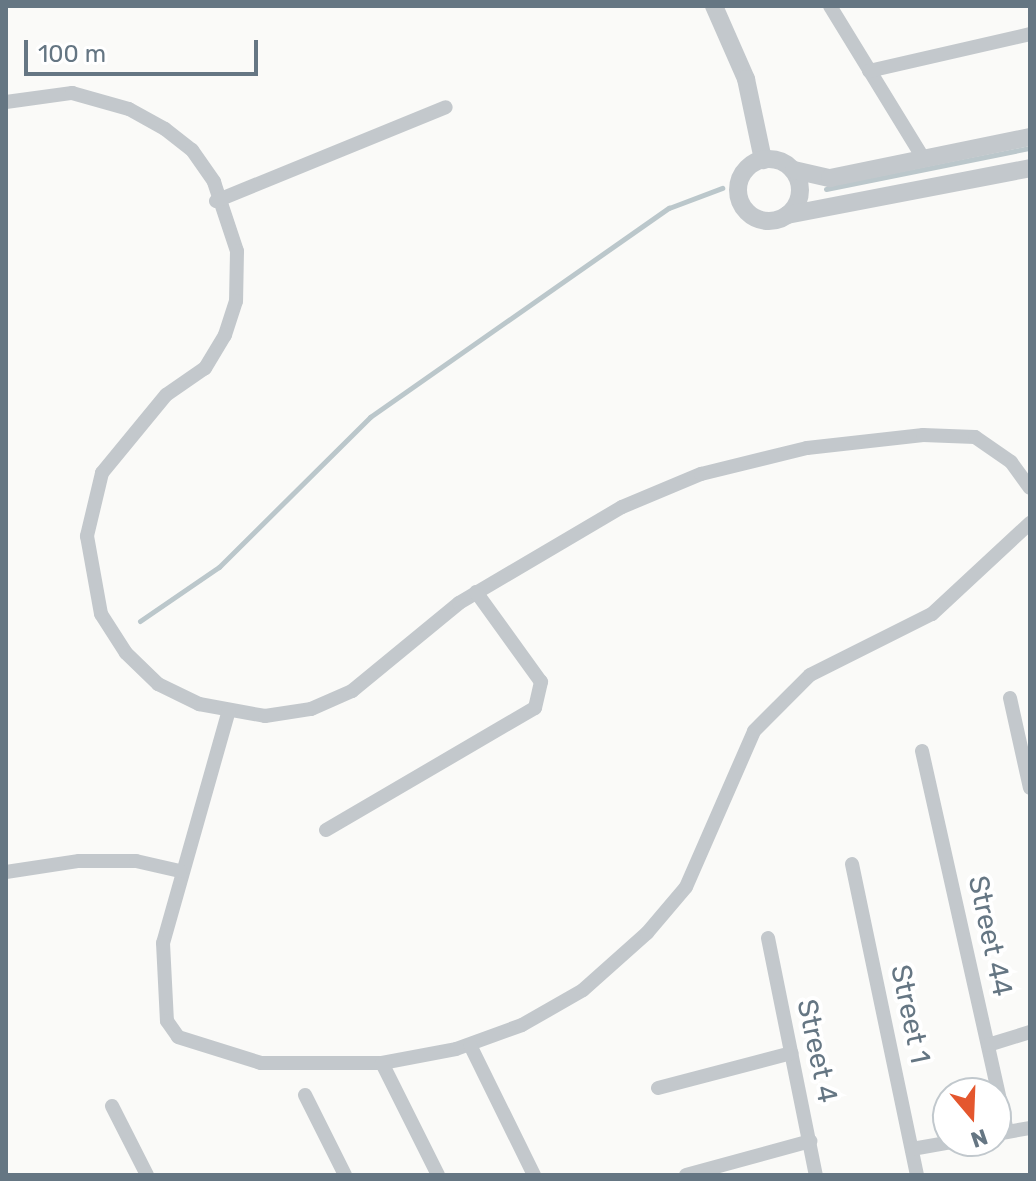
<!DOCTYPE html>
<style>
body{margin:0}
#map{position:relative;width:1036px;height:1181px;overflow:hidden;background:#fafaf8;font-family:Rubik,sans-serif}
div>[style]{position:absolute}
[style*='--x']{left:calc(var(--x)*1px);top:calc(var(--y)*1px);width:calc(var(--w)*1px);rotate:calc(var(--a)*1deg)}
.stream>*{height:5px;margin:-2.5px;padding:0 2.5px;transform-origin:2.5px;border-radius:2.5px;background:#bbc7cb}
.minor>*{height:14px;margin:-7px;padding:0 7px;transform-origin:7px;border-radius:7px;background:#c3c8cc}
.tertiary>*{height:18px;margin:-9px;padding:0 9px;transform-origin:9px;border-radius:9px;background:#c3c8cc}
.tertiary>.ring{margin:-9px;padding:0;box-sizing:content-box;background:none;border:18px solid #c3c8cc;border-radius:50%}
span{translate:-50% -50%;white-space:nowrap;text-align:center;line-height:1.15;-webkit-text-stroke:8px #fff;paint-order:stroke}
.street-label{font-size:28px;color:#657683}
.frame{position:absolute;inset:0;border:8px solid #657683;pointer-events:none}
.north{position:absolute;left:932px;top:1077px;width:80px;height:80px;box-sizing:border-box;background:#fff;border:2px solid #c1c8cd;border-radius:50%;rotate:161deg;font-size:22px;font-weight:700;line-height:32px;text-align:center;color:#657683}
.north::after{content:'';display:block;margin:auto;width:28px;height:36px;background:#e4572e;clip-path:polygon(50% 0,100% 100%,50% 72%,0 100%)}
.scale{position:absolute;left:24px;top:40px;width:234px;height:36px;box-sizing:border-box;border:4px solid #657683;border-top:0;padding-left:10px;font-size:24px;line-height:28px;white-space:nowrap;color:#657683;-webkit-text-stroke:6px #fff;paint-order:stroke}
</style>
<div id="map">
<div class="stream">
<i style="--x:826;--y:189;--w:208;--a:-11.4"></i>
<i style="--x:140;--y:621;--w:96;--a:-34.4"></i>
<i style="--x:219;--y:567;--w:213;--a:-44.8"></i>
<i style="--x:370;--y:417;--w:365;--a:-35"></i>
<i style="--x:669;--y:208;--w:57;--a:-20.7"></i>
</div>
<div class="minor">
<i style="--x:830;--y:6;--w:178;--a:58.5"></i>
<i style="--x:869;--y:71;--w:165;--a:-12.9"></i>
<i style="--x:6;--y:102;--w:67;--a:-7.8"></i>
<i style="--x:72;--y:93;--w:59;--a:15.7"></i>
<i style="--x:129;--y:109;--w:41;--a:29.1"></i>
<i style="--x:165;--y:129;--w:34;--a:38"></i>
<i style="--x:192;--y:150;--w:39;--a:55"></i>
<i style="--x:214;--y:182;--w:73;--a:71.6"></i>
<i style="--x:237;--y:251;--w:50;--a:91.1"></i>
<i style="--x:236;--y:301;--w:36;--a:108"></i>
<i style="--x:225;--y:335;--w:39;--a:121"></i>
<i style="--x:205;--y:368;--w:47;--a:145.3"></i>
<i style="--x:166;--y:395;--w:101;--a:129.4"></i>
<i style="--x:102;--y:473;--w:65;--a:103.4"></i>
<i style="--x:87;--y:536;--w:79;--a:79.8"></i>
<i style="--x:101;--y:614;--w:46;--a:57.3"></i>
<i style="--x:126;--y:653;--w:45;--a:44.1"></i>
<i style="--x:158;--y:684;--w:46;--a:26"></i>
<i style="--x:199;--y:704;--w:67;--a:10.3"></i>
<i style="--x:265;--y:716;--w:47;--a:-8.7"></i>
<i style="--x:311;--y:709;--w:45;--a:-23.7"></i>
<i style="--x:352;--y:691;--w:139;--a:-39.4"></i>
<i style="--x:459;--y:603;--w:189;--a:-30.5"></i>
<i style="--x:622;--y:507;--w:86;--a:-22.7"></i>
<i style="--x:701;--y:474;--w:109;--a:-13.8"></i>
<i style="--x:807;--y:448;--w:117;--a:-6.4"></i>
<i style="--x:923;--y:435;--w:52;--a:2.2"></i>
<i style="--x:975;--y:437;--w:44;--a:34.8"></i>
<i style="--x:1011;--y:462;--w:32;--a:54"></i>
<i style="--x:216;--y:201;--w:248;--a:-22.2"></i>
<i style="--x:1010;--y:698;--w:92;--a:77.5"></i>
<i style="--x:229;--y:710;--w:242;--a:105.8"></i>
<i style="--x:163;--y:943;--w:78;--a:87.1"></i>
<i style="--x:167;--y:1021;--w:19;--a:55"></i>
<i style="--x:178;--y:1037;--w:87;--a:17.4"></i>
<i style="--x:261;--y:1063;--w:121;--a:0"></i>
<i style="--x:382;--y:1063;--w:75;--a:-10.7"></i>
<i style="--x:456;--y:1049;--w:70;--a:-20"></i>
<i style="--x:522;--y:1025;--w:70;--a:-29.8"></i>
<i style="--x:583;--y:990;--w:86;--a:-41.7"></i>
<i style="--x:647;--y:933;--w:60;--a:-49.7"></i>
<i style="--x:686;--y:887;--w:170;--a:-66.4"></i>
<i style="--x:754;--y:731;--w:79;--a:-45"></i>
<i style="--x:810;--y:675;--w:136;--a:-26.6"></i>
<i style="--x:932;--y:614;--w:134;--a:-42.9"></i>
<i style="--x:922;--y:751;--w:390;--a:77.4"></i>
<i style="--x:326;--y:830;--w:242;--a:-30.3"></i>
<i style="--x:535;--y:708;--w:27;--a:-77"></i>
<i style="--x:541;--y:682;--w:111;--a:-125.8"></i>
<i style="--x:852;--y:864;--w:318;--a:78.2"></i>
<i style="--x:6;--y:872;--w:74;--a:-8.6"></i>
<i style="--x:79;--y:861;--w:57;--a:0"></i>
<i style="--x:136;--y:861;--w:45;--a:12.8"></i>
<i style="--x:768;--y:938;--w:242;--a:78.6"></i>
<i style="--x:470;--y:1045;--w:145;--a:63.8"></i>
<i style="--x:988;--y:1045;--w:44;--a:-17.2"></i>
<i style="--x:382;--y:1063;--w:125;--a:63.4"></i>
<i style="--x:658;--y:1088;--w:138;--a:-14.7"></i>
<i style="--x:305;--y:1095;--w:89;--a:63.4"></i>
<i style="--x:112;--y:1106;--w:77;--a:63.1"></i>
<i style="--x:996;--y:1134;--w:35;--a:-10"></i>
<i style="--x:912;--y:1149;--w:47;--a:-9.9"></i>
<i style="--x:686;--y:1175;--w:129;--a:-15.3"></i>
</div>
<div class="tertiary">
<i style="--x:714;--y:6;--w:80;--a:66.3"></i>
<i style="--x:746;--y:79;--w:83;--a:78.1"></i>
<i class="ring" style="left:738px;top:159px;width:44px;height:44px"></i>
<i style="--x:794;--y:170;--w:37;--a:13"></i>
<i style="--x:830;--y:178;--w:204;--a:-11.6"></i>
<i style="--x:787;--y:215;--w:248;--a:-10.9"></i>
</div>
<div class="street-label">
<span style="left:990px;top:936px;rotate:78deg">Street 44</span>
<span style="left:910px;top:1014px;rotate:78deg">Street 1</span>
<span style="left:817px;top:1051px;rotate:78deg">Street 4</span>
</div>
<div class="frame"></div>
<div class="north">N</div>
<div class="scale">100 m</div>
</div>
